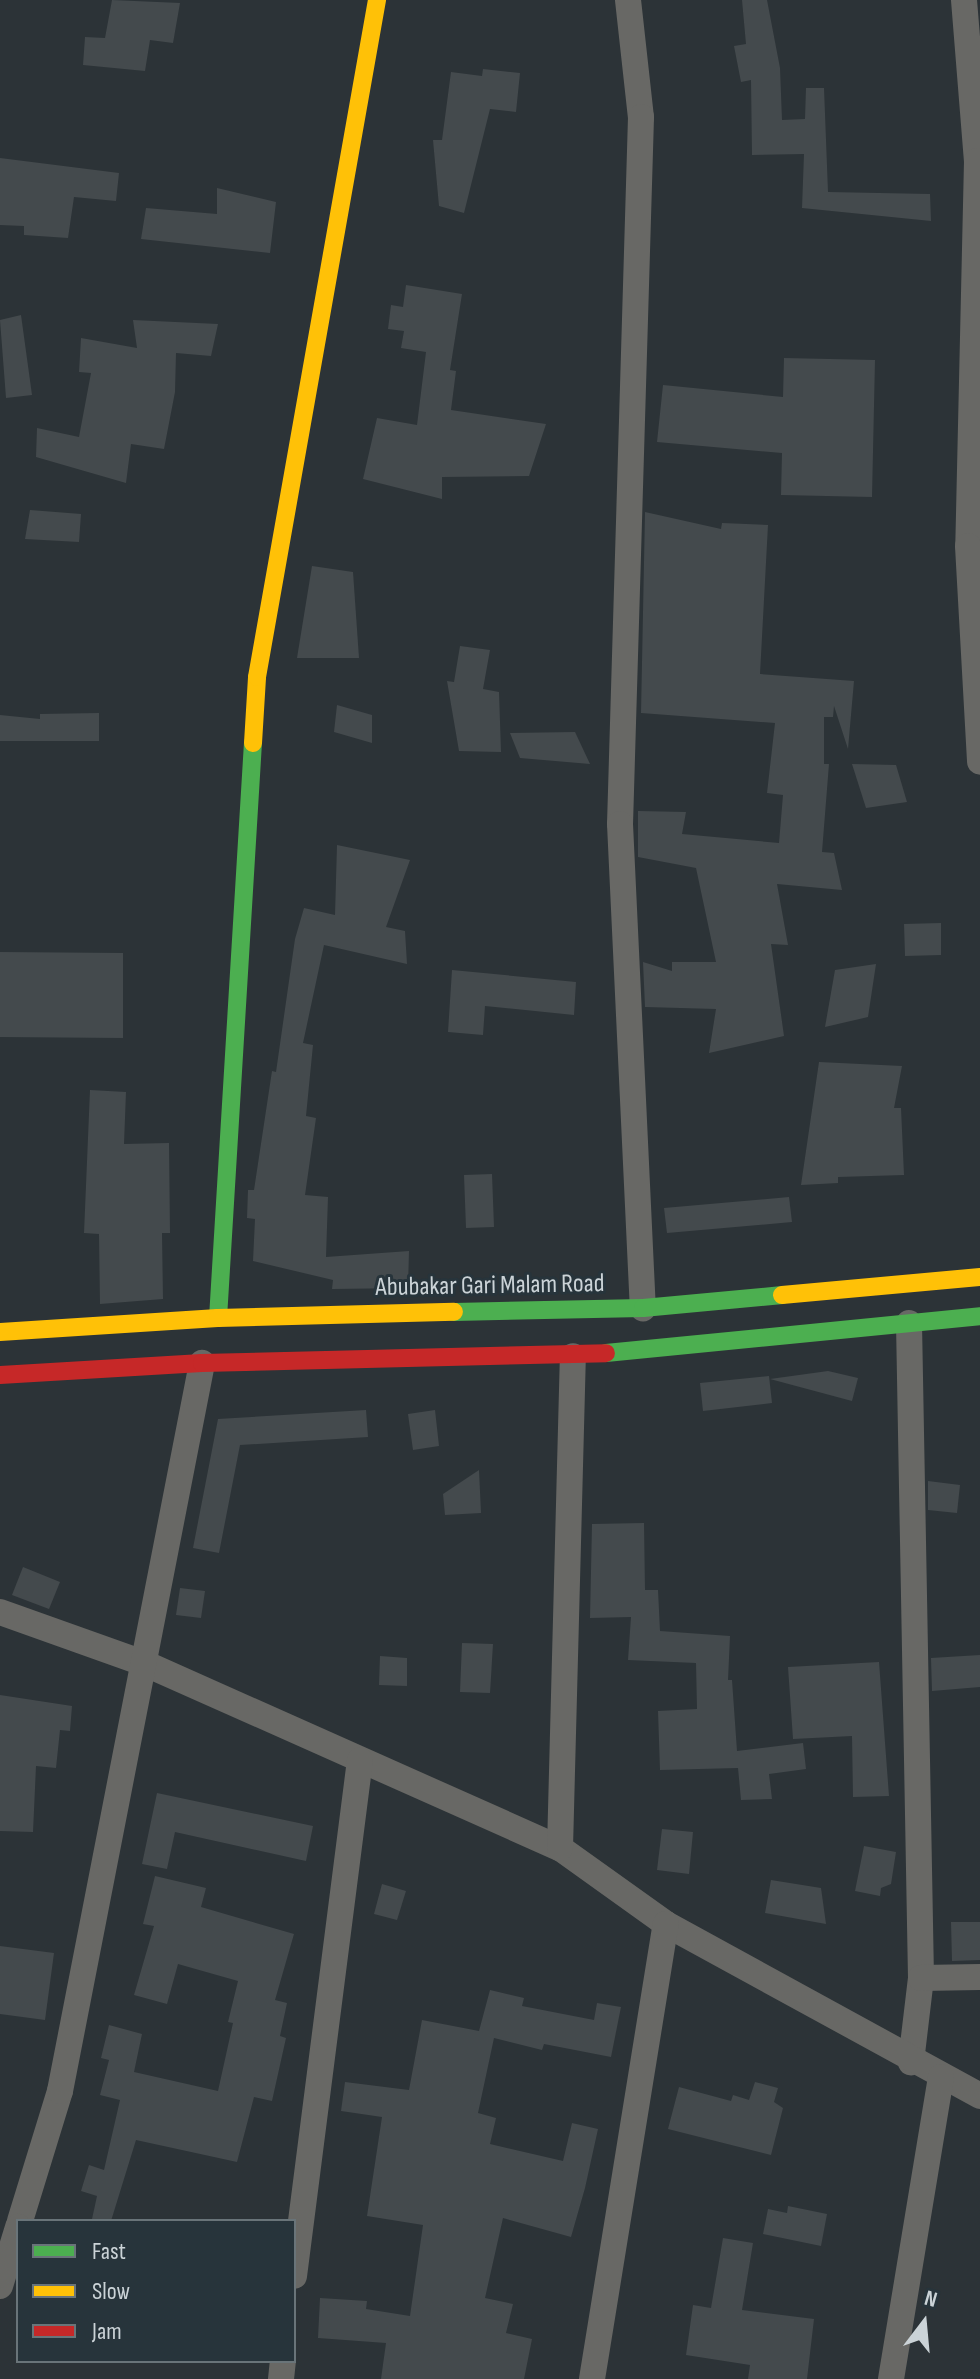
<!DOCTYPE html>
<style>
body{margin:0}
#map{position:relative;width:980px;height:2379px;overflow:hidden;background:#2c3337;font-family:"Sofia Sans Condensed",sans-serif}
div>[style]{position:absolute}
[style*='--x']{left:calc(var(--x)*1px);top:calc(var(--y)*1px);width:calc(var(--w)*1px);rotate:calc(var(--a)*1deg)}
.building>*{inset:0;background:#444a4d}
.street>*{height:26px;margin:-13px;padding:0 13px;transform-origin:13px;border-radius:13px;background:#686865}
.fast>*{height:18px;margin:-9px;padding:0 9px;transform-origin:9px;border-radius:9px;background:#4caf50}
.slow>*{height:18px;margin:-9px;padding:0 9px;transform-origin:9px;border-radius:9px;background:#ffc107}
.jam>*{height:18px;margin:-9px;padding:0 9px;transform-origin:9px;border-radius:9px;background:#c62828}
span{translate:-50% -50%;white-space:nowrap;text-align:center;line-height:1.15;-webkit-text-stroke:6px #27343b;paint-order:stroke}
.street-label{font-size:26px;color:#cbd3d7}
.legend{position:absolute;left:16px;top:2219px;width:280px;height:144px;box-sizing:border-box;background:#27343b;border:2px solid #697479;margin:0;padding:10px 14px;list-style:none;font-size:24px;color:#cbd3d7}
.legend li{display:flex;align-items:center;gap:16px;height:40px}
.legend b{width:40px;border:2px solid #697479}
.north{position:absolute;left:884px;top:2283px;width:80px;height:80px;-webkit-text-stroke:6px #27343b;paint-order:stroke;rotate:16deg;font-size:22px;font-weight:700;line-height:32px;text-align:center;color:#cbd3d7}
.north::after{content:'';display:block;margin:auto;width:28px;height:36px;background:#cbd3d7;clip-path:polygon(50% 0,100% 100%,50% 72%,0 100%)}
</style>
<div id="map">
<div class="building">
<i style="clip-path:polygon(112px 0,180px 3px,173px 43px,150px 40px,145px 71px,83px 65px,85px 37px,105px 38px)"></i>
<i style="clip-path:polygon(742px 0,767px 0,780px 68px,782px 120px,805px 119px,806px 88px,824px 88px,828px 192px,930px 194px,931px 221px,802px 208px,804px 154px,752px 155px,751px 80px,741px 82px,734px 46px,746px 44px)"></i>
<i style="clip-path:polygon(483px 69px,520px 73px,516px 112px,490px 109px,464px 213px,439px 206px,433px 140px,442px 140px,451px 72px,482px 76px)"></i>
<i style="clip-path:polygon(0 158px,119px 173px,116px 201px,74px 197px,68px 238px,24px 235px,24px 226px,0 225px)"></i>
<i style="clip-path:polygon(217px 188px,276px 202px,270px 253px,141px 239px,146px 208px,217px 214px)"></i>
<i style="clip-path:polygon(406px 285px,462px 294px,450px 370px,456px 371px,451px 410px,546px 424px,529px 476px,442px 477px,442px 499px,363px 479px,377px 418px,417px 425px,426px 352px,401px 348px,404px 331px,388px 329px,391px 305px,403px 307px)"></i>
<i style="clip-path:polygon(21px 315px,32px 395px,6px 398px,0 320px)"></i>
<i style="clip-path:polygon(133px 320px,218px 324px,211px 356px,176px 353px,175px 392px,164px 449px,131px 444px,126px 483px,36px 457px,37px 428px,79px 437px,91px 373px,79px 372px,81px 338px,137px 348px)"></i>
<i style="clip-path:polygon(784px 358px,875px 360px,872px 497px,781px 495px,782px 453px,657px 442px,663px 385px,783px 397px)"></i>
<i style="clip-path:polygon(30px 510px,81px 514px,79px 542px,25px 539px)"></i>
<i style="clip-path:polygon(645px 512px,721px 529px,722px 523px,768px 525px,760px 674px,854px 681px,848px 749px,834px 706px,833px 717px,824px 717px,824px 764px,829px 764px,822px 852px,834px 853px,842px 890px,777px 884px,788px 945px,771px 944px,784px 1036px,709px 1053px,716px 1009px,645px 1007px,643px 962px,672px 971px,672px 962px,716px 962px,696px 868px,638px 857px,638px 811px,686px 812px,682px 834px,779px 843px,783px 795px,767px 793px,775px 723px,641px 713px)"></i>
<i style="clip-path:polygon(312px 566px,353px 572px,359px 658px,297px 658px)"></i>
<i style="clip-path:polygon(460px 646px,490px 650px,483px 689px,499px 692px,501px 752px,459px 751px,447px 681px,454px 682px)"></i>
<i style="clip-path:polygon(337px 705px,372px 715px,372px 743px,334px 732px)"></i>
<i style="clip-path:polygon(99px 713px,99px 741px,0 741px,0 715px,40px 719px,40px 714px)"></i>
<i style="clip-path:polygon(575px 732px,590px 764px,520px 758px,510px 733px)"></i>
<i style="clip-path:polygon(852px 764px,896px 765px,907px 802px,866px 808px)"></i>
<i style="clip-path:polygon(337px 845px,410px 860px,386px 927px,405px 931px,407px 964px,324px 945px,303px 1043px,313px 1045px,306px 1116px,316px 1118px,305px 1195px,328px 1197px,326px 1257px,409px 1251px,408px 1288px,332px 1289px,333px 1280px,253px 1261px,255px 1219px,247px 1218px,248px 1190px,254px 1190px,272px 1071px,276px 1072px,295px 939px,304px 908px,335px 915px)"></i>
<i style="clip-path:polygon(941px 923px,941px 955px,905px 956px,904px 924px)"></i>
<i style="clip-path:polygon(0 952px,123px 953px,123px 1038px,0 1037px)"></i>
<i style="clip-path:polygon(876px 964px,868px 1017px,825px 1027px,835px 970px)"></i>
<i style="clip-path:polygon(452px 970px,576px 982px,574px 1015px,485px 1006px,483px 1035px,448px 1032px)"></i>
<i style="clip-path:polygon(819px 1062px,902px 1066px,894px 1108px,901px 1108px,904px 1175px,838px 1177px,838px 1183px,801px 1185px)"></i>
<i style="clip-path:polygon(90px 1090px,126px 1092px,124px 1144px,169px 1143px,170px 1233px,162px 1233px,163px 1299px,100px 1304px,99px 1234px,84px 1233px)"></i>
<i style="clip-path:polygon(492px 1174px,494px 1227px,466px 1228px,464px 1175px)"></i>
<i style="clip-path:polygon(789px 1197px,792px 1222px,667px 1233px,664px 1208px)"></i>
<i style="clip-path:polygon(828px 1371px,858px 1378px,852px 1401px,770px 1379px)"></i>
<i style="clip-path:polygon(769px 1376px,772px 1403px,703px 1411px,700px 1383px)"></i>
<i style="clip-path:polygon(366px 1410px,368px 1437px,240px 1445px,219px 1553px,193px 1548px,218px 1419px)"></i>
<i style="clip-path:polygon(435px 1410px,439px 1446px,413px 1450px,408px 1414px)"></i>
<i style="clip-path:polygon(479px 1470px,481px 1513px,445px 1515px,443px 1494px)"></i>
<i style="clip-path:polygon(928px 1481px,960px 1485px,957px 1513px,928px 1510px)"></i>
<i style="clip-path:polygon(644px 1523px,645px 1590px,658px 1590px,660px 1631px,730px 1636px,728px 1680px,732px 1680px,737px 1751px,803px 1743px,806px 1769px,769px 1774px,772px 1799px,741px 1800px,738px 1768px,660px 1770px,658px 1711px,697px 1709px,696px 1663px,628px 1660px,631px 1617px,590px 1618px,592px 1524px)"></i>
<i style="clip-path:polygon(23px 1567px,60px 1582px,49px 1609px,12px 1595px)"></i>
<i style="clip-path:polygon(180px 1588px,205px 1591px,201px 1618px,176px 1615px)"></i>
<i style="clip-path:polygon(462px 1643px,493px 1644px,490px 1693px,460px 1692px)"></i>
<i style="clip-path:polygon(980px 1655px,980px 1687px,932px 1691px,931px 1658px)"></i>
<i style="clip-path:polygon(380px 1656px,407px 1658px,407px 1686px,379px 1685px)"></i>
<i style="clip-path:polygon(879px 1662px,889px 1796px,853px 1797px,852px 1736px,793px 1739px,788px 1667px)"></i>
<i style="clip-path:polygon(0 1695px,72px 1706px,70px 1731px,60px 1730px,56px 1768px,36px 1766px,33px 1832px,0 1831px)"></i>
<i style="clip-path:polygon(157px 1793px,313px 1826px,306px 1861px,175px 1832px,167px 1869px,142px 1864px)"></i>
<i style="clip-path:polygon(662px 1829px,693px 1832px,689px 1874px,657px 1870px)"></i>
<i style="clip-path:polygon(864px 1846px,896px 1852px,891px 1884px,881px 1888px,880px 1896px,855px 1891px)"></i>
<i style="clip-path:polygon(155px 1876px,206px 1888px,201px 1907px,294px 1934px,275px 2000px,287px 2003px,280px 2036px,286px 2038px,272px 2101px,254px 2097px,237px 2162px,136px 2140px,111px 2221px,99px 2221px,92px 2219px,97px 2196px,81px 2191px,89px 2165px,104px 2170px,120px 2100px,100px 2095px,109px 2060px,101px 2058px,109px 2025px,142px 2034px,134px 2072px,218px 2091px,233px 2023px,228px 2022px,238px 1981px,178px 1964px,167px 2004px,134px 1995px,154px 1926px,143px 1924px)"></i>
<i style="clip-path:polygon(771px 1880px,821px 1888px,826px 1924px,765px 1913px)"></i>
<i style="clip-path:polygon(382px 1884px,406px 1891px,397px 1920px,374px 1914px)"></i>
<i style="clip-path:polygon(951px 1922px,980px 1922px,980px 1960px,952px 1961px)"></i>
<i style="clip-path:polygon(0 1946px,54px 1953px,45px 2020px,0 2014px)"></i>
<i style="clip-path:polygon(490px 1990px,524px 1998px,522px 2006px,594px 2020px,597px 2003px,621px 2007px,611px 2057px,544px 2044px,542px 2050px,494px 2038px,478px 2113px,496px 2118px,490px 2144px,563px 2161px,572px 2123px,598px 2129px,585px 2188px,571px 2237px,503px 2218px,485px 2298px,513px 2304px,506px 2333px,532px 2339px,524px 2379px,381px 2379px,386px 2343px,318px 2338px,320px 2298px,367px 2301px,366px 2309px,410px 2316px,423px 2225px,367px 2216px,382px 2117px,341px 2111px,345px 2082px,409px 2090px,422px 2020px,479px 2031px)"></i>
<i style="clip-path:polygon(755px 2082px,778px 2088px,774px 2102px,783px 2108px,771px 2155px,668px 2129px,679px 2087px,731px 2101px,733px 2095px,749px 2100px)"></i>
<i style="clip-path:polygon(788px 2206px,827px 2214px,821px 2246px,763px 2234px,768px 2209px,787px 2213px)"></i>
<i style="clip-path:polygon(723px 2238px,753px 2243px,742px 2310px,814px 2319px,807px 2379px,748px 2379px,750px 2365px,686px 2355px,693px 2305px,711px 2308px)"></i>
</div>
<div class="street">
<i style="--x:628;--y:0;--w:118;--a:83.7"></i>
<i style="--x:641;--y:117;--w:707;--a:91.7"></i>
<i style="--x:620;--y:824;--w:485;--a:87.3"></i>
<i style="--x:964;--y:0;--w:162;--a:85.4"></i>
<i style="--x:977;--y:161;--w:385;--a:91.3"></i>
<i style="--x:968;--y:546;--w:216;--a:86.8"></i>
<i style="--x:909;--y:1323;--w:655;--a:88.95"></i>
<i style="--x:921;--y:1978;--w:85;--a:96.8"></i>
<i style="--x:0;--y:1612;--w:155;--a:19.6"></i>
<i style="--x:146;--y:1664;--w:453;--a:24"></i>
<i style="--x:560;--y:1848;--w:130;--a:35.6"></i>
<i style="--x:666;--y:1924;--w:358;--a:28.7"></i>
<i style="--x:560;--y:1848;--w:492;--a:-88.5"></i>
<i style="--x:921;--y:1978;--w:59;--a:-1"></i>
<i style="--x:20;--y:2221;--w:136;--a:-72.9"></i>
<i style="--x:60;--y:2091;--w:742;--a:-78.96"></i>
<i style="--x:294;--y:2276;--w:520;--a:-82.71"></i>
<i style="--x:0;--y:2286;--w:62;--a:-73"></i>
<i style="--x:281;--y:2379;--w:18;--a:-84"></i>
<i style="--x:592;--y:2379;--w:461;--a:-80.8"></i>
<i style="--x:891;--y:2379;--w:306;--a:-80.6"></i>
</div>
<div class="fast">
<i style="--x:454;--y:1312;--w:189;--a:-1.2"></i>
<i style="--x:643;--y:1308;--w:140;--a:-5.3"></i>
<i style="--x:218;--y:1318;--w:576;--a:-86.52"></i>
<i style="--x:606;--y:1353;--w:376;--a:-5.6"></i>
</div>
<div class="slow">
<i style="--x:253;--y:743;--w:66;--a:-86.5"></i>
<i style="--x:257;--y:677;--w:688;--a:-79.95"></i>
<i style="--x:782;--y:1295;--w:199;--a:-5.2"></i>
<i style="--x:0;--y:1332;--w:218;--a:-3.7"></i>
<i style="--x:218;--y:1318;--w:236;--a:-1.5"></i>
</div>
<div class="jam">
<i style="--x:0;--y:1375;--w:202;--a:-3.4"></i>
<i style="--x:202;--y:1363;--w:404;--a:-1.4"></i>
</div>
<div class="street-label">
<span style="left:490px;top:1286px;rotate:-1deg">Abubakar Gari Malam Road</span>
</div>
<ul class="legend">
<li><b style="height:10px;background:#4caf50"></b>Fast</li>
<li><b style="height:10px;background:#ffc107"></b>Slow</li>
<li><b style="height:10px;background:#c62828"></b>Jam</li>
</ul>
<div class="north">N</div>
</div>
